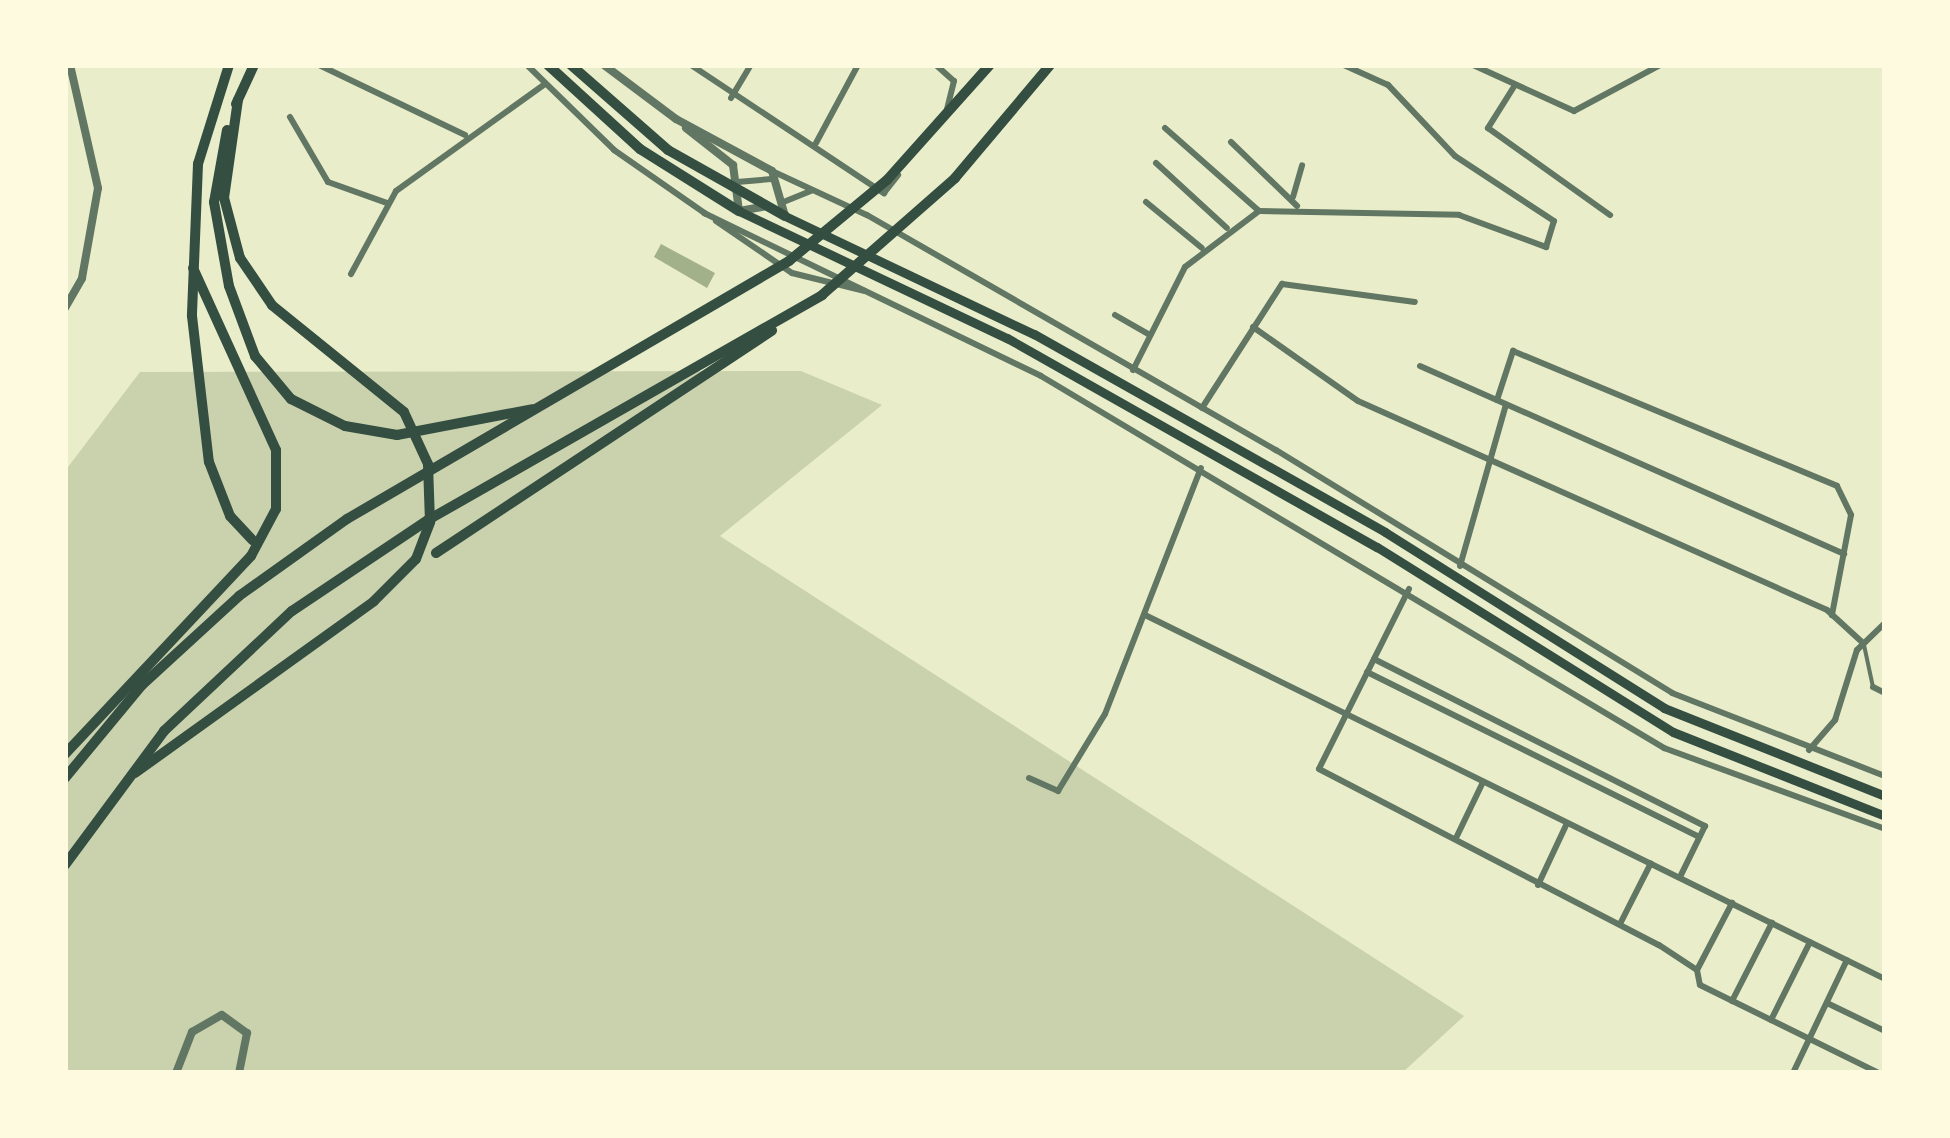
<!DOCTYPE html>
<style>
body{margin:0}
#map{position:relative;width:1950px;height:1138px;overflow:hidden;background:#e9edc9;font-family:Inter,sans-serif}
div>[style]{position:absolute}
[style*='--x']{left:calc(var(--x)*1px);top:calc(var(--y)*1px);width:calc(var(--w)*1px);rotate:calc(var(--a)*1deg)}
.green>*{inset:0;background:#cad2ad}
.water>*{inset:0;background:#a3b18a}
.pedestrian>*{height:4px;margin:-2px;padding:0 2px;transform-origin:2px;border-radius:2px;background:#617663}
.minor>*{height:6px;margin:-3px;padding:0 3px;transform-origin:3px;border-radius:3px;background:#617663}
.tertiary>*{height:8px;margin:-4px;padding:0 4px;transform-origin:4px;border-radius:4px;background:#617663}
.primary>*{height:9px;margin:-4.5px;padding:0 4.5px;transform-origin:4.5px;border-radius:4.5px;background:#344e41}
.motorway>*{height:10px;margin:-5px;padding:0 5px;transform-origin:5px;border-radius:5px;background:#344e41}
span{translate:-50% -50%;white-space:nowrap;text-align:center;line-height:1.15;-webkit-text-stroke:10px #fefae0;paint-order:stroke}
.frame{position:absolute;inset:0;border:68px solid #fefae0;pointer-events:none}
</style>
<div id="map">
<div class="green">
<i style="clip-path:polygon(801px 371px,882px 405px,720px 536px,1464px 1016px,1402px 1073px,65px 1073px,65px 471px,140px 372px)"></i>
</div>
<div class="water">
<i style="clip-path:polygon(661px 244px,715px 273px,707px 288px,654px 257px)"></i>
</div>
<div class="pedestrian">
<i style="--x:1864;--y:645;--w:43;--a:77.9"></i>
</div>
<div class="minor">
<i style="--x:319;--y:65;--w:162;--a:25.6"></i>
<i style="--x:527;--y:65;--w:122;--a:44.3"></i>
<i style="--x:614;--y:150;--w:112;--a:34.8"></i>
<i style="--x:691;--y:65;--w:232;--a:33.6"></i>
<i style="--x:884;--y:193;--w:23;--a:-52"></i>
<i style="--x:936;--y:65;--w:24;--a:42"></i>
<i style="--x:954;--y:81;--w:29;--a:104"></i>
<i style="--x:1473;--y:65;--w:111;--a:24.5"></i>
<i style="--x:1574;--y:111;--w:98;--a:-28.1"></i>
<i style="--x:1515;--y:85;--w:51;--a:122.1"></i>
<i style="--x:1488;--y:128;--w:150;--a:35.5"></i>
<i style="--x:731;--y:98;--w:39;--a:-59"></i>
<i style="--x:290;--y:117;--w:75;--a:59.7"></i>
<i style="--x:328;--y:182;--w:63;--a:19.6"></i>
<i style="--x:1165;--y:128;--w:125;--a:41.4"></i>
<i style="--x:1231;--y:142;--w:92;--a:44.1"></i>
<i style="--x:816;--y:143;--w:89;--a:-61.7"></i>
<i style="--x:1156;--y:163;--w:96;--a:42.5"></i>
<i style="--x:772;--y:171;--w:105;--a:24.9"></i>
<i style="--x:867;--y:215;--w:472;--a:29.9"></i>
<i style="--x:1276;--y:450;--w:465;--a:31.5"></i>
<i style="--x:1672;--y:693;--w:229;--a:21.3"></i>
<i style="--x:737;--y:182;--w:38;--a:-5"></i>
<i style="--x:1293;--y:197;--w:33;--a:-74"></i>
<i style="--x:1146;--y:202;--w:72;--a:39.4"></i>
<i style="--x:781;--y:203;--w:32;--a:-22"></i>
<i style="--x:704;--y:213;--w:374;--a:25.8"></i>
<i style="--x:1041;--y:376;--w:726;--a:30.84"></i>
<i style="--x:1664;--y:748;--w:235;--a:20.1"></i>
<i style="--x:716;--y:221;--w:92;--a:34.4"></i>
<i style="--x:792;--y:273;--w:75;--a:13.9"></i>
<i style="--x:351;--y:274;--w:94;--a:-61.5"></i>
<i style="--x:396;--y:191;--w:183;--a:-35.7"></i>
<i style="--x:1115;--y:315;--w:40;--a:29.7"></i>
<i style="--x:1253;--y:327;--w:128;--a:35.2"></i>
<i style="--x:1358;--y:401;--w:513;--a:24.02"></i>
<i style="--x:1827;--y:610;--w:47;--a:42.4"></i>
<i style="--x:1420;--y:366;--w:464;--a:23.9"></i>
<i style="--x:1133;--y:370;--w:115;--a:-63.2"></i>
<i style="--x:1185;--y:267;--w:93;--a:-37.1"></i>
<i style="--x:1259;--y:211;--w:200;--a:1.1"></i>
<i style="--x:1459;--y:215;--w:93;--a:20.2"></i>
<i style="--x:1546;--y:247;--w:27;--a:-73"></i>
<i style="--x:1554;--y:221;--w:118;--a:-146.7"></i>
<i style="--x:1455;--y:156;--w:98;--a:-133.3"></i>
<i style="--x:1388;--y:85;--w:48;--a:-155.6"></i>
<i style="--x:1497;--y:400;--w:52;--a:-71.9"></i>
<i style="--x:1513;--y:351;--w:351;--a:22.6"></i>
<i style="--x:1837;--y:486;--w:32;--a:64"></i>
<i style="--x:1851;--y:515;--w:102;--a:100.8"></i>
<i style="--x:1202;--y:408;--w:148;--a:-57.2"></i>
<i style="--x:1282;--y:284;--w:134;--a:7.7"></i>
<i style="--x:1460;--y:566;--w:168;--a:-74.1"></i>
<i style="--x:1409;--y:589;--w:201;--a:116.6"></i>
<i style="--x:1319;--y:769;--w:383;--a:27.4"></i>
<i style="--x:1659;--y:945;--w:45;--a:33.3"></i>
<i style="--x:1697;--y:970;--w:15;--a:79"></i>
<i style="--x:1700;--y:985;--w:199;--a:26.2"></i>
<i style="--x:1145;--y:615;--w:825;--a:26.19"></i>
<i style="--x:1374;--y:659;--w:371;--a:26.8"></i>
<i style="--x:1705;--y:826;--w:57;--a:116.1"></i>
<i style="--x:1367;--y:672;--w:371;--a:26.4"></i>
<i style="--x:1873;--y:687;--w:13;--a:27"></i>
<i style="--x:1809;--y:750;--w:40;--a:-49"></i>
<i style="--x:1835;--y:720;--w:73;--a:-72.6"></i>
<i style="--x:1857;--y:650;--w:39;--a:-44"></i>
<i style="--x:1029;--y:778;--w:32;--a:24"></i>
<i style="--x:1058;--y:791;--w:90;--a:-58.6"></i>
<i style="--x:1105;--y:714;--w:264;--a:-68.7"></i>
<i style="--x:1457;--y:836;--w:60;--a:-64.3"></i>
<i style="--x:1538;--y:885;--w:68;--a:-64.9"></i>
<i style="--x:1620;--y:924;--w:68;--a:-63.1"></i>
<i style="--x:1697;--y:970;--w:76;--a:-62.4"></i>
<i style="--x:1732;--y:1001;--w:88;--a:-62.9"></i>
<i style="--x:1827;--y:1003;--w:64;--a:25.8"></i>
<i style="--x:1771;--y:1020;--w:87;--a:-63.4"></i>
<i style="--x:1793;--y:1073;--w:125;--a:-64.5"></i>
</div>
<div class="tertiary">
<i style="--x:604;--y:65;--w:90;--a:36.9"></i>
<i style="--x:676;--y:119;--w:109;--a:28.4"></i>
<i style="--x:772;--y:171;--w:47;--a:73.9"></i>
<i style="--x:686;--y:128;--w:60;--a:38.2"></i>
<i style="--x:733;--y:165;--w:46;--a:82.6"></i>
<i style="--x:739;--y:211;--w:28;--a:-10"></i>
<i style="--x:65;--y:308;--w:34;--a:-60"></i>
<i style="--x:82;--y:278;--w:91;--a:-79.9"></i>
<i style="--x:98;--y:188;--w:126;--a:-102.8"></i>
<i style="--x:176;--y:1073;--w:44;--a:-68.7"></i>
<i style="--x:192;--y:1032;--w:34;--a:-30"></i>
<i style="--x:222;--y:1015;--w:31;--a:36"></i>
<i style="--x:247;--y:1033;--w:41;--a:101.3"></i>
</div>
<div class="primary">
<i style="--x:739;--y:211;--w:297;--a:25.4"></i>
<i style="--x:1007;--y:338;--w:425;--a:29.5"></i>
<i style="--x:1377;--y:547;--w:349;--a:32"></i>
<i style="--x:1673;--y:732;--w:228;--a:21.6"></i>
<i style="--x:785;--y:216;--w:276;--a:25.4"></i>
<i style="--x:1034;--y:334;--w:403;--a:29.4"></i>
<i style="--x:1385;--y:532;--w:330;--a:32.2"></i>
<i style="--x:1664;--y:708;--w:238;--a:21.7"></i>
</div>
<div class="motorway">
<i style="--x:229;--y:65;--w:104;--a:107.4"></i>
<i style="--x:198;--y:164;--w:152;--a:92.3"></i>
<i style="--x:192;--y:316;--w:147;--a:83.4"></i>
<i style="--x:209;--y:462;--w:58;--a:68.7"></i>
<i style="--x:230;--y:516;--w:33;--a:47"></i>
<i style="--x:548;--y:65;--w:125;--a:42.4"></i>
<i style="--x:640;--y:149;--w:117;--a:32.1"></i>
<i style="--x:571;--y:65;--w:129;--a:41.2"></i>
<i style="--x:668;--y:150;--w:134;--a:29.4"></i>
<i style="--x:236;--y:104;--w:43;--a:-65.2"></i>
<i style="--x:227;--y:130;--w:73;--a:100.2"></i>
<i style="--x:214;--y:202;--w:85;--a:79.9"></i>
<i style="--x:229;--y:286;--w:75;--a:69.6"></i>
<i style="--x:255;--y:356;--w:56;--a:50.1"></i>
<i style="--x:291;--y:399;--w:60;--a:26.6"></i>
<i style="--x:345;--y:426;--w:53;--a:9.8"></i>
<i style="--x:397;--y:435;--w:138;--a:-10.8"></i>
<i style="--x:436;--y:553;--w:403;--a:-33.5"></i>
<i style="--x:65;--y:754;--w:272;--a:-46.8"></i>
<i style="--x:251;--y:556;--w:53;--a:-62"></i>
<i style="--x:276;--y:509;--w:59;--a:-90"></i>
<i style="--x:276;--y:450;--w:200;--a:-114.5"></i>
<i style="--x:135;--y:773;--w:294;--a:-35.7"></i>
<i style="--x:374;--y:601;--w:59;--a:-45"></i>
<i style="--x:416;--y:559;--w:40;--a:-69"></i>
<i style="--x:430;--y:522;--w:58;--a:-92"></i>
<i style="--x:428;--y:464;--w:57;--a:-114.8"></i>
<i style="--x:404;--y:412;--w:170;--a:-141"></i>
<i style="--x:272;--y:305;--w:57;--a:-124.2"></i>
<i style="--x:240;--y:258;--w:62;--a:-104.9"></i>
<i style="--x:224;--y:198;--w:99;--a:-81.9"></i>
<i style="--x:65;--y:778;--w:121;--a:-50.4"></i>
<i style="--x:142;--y:685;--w:132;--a:-42.5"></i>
<i style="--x:239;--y:596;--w:133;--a:-35.5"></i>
<i style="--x:347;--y:519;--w:512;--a:-30.27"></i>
<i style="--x:789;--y:261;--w:127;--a:-39.6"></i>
<i style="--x:887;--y:180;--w:154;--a:-48.2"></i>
<i style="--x:65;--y:865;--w:167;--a:-53.5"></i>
<i style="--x:164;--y:731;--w:175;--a:-43.2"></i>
<i style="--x:292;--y:611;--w:164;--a:-33.8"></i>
<i style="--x:428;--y:520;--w:454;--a:-29.7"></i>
<i style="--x:822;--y:295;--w:177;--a:-41.3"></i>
<i style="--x:955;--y:178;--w:148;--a:-49.9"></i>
</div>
<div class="frame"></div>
</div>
